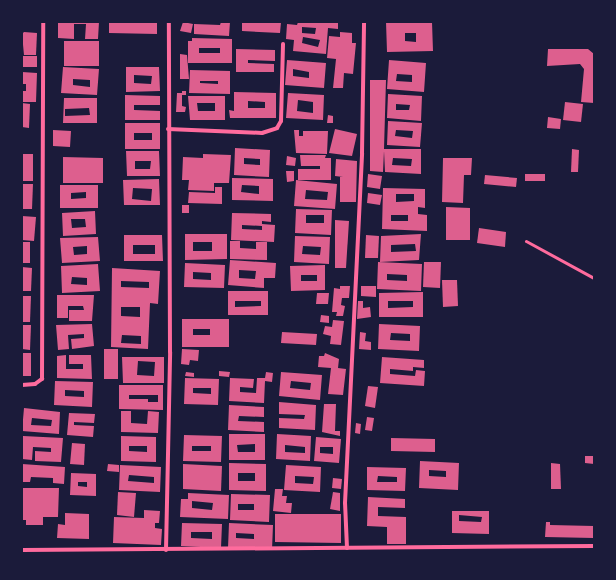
<!DOCTYPE html>
<style>
body{margin:0}
#map{position:relative;width:616px;height:580px;overflow:hidden;background:#1b1b3a;font-family:Karla,sans-serif}
div>[style]{position:absolute}
[style*='--x']{left:calc(var(--x)*1px);top:calc(var(--y)*1px);width:calc(var(--w)*1px);rotate:calc(var(--a)*1deg)}
.building>*{inset:0;background:#dd5f8e}
.service>*{height:3px;margin:-1.5px;padding:0 1.5px;transform-origin:1.5px;border-radius:1.5px;background:#ff6b9d}
.minor>*{height:4px;margin:-2px;padding:0 2px;transform-origin:2px;border-radius:2px;background:#ff6b9d}
span{translate:-50% -50%;white-space:nowrap;text-align:center;line-height:1.15;-webkit-text-stroke:3px #1b1b3a;paint-order:stroke}
.frame{position:absolute;inset:0;border:23px solid #1b1b3a;pointer-events:none}
</style>
<div id="map">
<div class="building">
<i style="clip-path:polygon(58px 22px,99px 22px,98px 39px,85px 39px,86px 24px,74px 24px,74px 39px,58px 38px)"></i>
<i style="clip-path:polygon(109px 22px,157px 22px,157px 34px,109px 33px)"></i>
<i style="clip-path:polygon(183px 22px,193px 24px,191px 33px,180px 31px)"></i>
<i style="clip-path:polygon(221px 22px,230px 22px,229px 36px,194px 34px,194px 24px,220px 25px)"></i>
<i style="clip-path:polygon(242px 22px,281px 22px,280px 33px,242px 31px)"></i>
<i style="clip-path:polygon(evenodd,298px 22px,338px 22px,338px 29px,328px 28px,326px 54px,293px 51px,294px 40px,286px 39px,287px 24px,297px 25px,298px 22px,302px 27px,316px 28px,315px 34px,302px 33px,302px 27px,298px 22px,303px 37px,320px 40px,318px 47px,302px 43px,303px 37px)"></i>
<i style="clip-path:polygon(evenodd,386px 22px,432px 22px,433px 51px,387px 52px,386px 22px,405px 33px,416px 33px,416px 42px,405px 41px,405px 33px)"></i>
<i style="clip-path:polygon(24px 32px,37px 33px,36px 55px,24px 55px,22px 34px)"></i>
<i style="clip-path:polygon(340px 32px,352px 33px,352px 43px,356px 43px,353px 74px,344px 73px,343px 88px,333px 88px,336px 59px,327px 58px,329px 36px,340px 37px)"></i>
<i style="clip-path:polygon(evenodd,192px 38px,232px 39px,232px 63px,188px 63px,188px 41px,192px 41px,192px 38px,199px 48px,220px 48px,220px 53px,199px 53px,199px 48px)"></i>
<i style="clip-path:polygon(64px 41px,99px 41px,99px 66px,64px 66px)"></i>
<i style="clip-path:polygon(236px 49px,275px 50px,275px 61px,248px 60px,248px 63px,274px 64px,274px 72px,236px 72px)"></i>
<i style="clip-path:polygon(548px 49px,588px 49px,594px 54px,594px 103px,581px 102px,584px 69px,580px 64px,547px 66px)"></i>
<i style="clip-path:polygon(180px 54px,187px 55px,189px 79px,180px 79px)"></i>
<i style="clip-path:polygon(22px 56px,37px 56px,37px 67px,22px 67px)"></i>
<i style="clip-path:polygon(evenodd,287px 60px,326px 63px,324px 88px,285px 85px,287px 60px,293px 69px,309px 72px,309px 78px,293px 76px,293px 69px)"></i>
<i style="clip-path:polygon(evenodd,389px 60px,426px 63px,424px 92px,387px 89px,389px 60px,397px 74px,412px 75px,412px 82px,396px 81px,397px 74px)"></i>
<i style="clip-path:polygon(evenodd,63px 67px,99px 69px,97px 95px,61px 93px,63px 67px,73px 79px,90px 80px,90px 87px,73px 85px,73px 79px)"></i>
<i style="clip-path:polygon(evenodd,126px 67px,159px 67px,160px 91px,126px 92px,126px 67px,134px 75px,152px 76px,151px 84px,134px 83px,134px 75px)"></i>
<i style="clip-path:polygon(evenodd,190px 70px,230px 71px,230px 94px,189px 93px,190px 70px,200px 81px,218px 81px,218px 84px,200px 83px,200px 81px)"></i>
<i style="clip-path:polygon(22px 72px,37px 73px,36px 102px,22px 102px,22px 91px,26px 91px,26px 84px,22px 84px)"></i>
<i style="clip-path:polygon(evenodd,370px 80px,386px 80px,384px 149px,421px 149px,421px 174px,385px 172px,384px 151px,383px 172px,370px 171px,370px 80px,393px 158px,412px 159px,411px 166px,392px 165px,393px 158px)"></i>
<i style="clip-path:polygon(182px 91px,186px 91px,186px 95px,182px 95px,182px 106px,186px 107px,185px 112px,176px 112px,177px 93px,182px 93px)"></i>
<i style="clip-path:polygon(evenodd,234px 92px,276px 93px,276px 118px,230px 118px,229px 110px,234px 111px,234px 92px,248px 101px,265px 102px,265px 108px,248px 108px,248px 101px)"></i>
<i style="clip-path:polygon(evenodd,288px 93px,324px 95px,323px 120px,286px 118px,288px 93px,298px 100px,313px 102px,313px 113px,297px 111px,298px 100px)"></i>
<i style="clip-path:polygon(evenodd,388px 94px,422px 96px,421px 121px,387px 118px,388px 94px,396px 104px,410px 105px,409px 110px,396px 110px,396px 104px)"></i>
<i style="clip-path:polygon(125px 95px,160px 96px,160px 105px,134px 105px,134px 110px,160px 111px,160px 120px,125px 120px)"></i>
<i style="clip-path:polygon(evenodd,188px 96px,225px 96px,225px 120px,190px 120px,188px 96px,197px 103px,215px 103px,215px 111px,198px 111px,197px 103px)"></i>
<i style="clip-path:polygon(evenodd,64px 98px,97px 98px,97px 123px,63px 123px,64px 98px,89px 108px,90px 115px,65px 116px,65px 109px,89px 108px)"></i>
<i style="clip-path:polygon(565px 102px,583px 104px,581px 122px,563px 120px)"></i>
<i style="clip-path:polygon(22px 103px,30px 104px,29px 128px,22px 127px)"></i>
<i style="clip-path:polygon(328px 115px,333px 116px,333px 123px,327px 123px)"></i>
<i style="clip-path:polygon(548px 117px,561px 119px,560px 129px,547px 128px)"></i>
<i style="clip-path:polygon(evenodd,388px 121px,422px 123px,420px 147px,387px 145px,388px 121px,396px 130px,413px 131px,412px 138px,395px 136px,396px 130px)"></i>
<i style="clip-path:polygon(evenodd,125px 123px,160px 123px,160px 149px,125px 149px,125px 123px,134px 133px,152px 133px,152px 140px,134px 140px,134px 133px)"></i>
<i style="clip-path:polygon(335px 129px,357px 134px,352px 156px,329px 153px)"></i>
<i style="clip-path:polygon(53px 130px,71px 131px,70px 147px,53px 146px)"></i>
<i style="clip-path:polygon(294px 130px,299px 130px,299px 136px,303px 136px,303px 131px,328px 131px,327px 154px,296px 153px)"></i>
<i style="clip-path:polygon(evenodd,235px 148px,270px 150px,269px 177px,234px 175px,235px 148px,244px 158px,260px 159px,260px 165px,244px 164px,244px 158px)"></i>
<i style="clip-path:polygon(572px 149px,579px 150px,578px 172px,571px 172px)"></i>
<i style="clip-path:polygon(evenodd,126px 151px,159px 151px,160px 176px,127px 176px,126px 151px,135px 161px,151px 161px,150px 169px,135px 169px,135px 161px)"></i>
<i style="clip-path:polygon(22px 154px,33px 154px,33px 181px,22px 181px)"></i>
<i style="clip-path:polygon(203px 154px,231px 155px,229px 183px,214px 183px,214px 191px,188px 190px,189px 180px,182px 180px,183px 157px,203px 158px)"></i>
<i style="clip-path:polygon(300px 155px,326px 155px,325px 158px,331px 158px,331px 180px,298px 180px,298px 169px,320px 169px,320px 166px,301px 166px)"></i>
<i style="clip-path:polygon(287px 156px,296px 158px,295px 166px,286px 165px)"></i>
<i style="clip-path:polygon(63px 157px,103px 158px,103px 183px,63px 183px)"></i>
<i style="clip-path:polygon(443px 158px,472px 158px,471px 175px,464px 175px,463px 203px,442px 202px)"></i>
<i style="clip-path:polygon(336px 159px,357px 161px,356px 202px,340px 202px,340px 177px,343px 177px,335px 176px)"></i>
<i style="clip-path:polygon(286px 171px,294px 171px,294px 181px,287px 182px)"></i>
<i style="clip-path:polygon(368px 174px,382px 176px,380px 189px,367px 187px)"></i>
<i style="clip-path:polygon(525px 174px,545px 174px,545px 181px,525px 181px)"></i>
<i style="clip-path:polygon(485px 175px,517px 178px,516px 187px,484px 184px)"></i>
<i style="clip-path:polygon(evenodd,232px 178px,273px 179px,273px 201px,232px 200px,232px 178px,242px 185px,259px 186px,259px 194px,241px 192px,242px 185px)"></i>
<i style="clip-path:polygon(evenodd,159px 179px,160px 205px,124px 205px,123px 180px,159px 179px,133px 188px,152px 189px,151px 201px,132px 199px,133px 188px)"></i>
<i style="clip-path:polygon(evenodd,296px 180px,337px 184px,335px 209px,294px 206px,296px 180px,306px 190px,328px 192px,327px 200px,305px 199px,306px 190px)"></i>
<i style="clip-path:polygon(22px 184px,33px 184px,32px 209px,22px 209px)"></i>
<i style="clip-path:polygon(evenodd,60px 185px,98px 185px,98px 208px,60px 208px,60px 185px,86px 192px,86px 198px,71px 199px,71px 193px,86px 192px)"></i>
<i style="clip-path:polygon(215px 187px,222px 187px,222px 204px,188px 203px,189px 192px,215px 193px)"></i>
<i style="clip-path:polygon(evenodd,383px 188px,425px 189px,425px 208px,418px 207px,418px 214px,427px 215px,427px 231px,382px 229px,383px 188px,396px 194px,414px 194px,414px 201px,396px 202px,396px 194px,383px 188px,391px 215px,408px 215px,408px 221px,391px 221px,391px 215px)"></i>
<i style="clip-path:polygon(368px 193px,382px 195px,380px 205px,367px 203px)"></i>
<i style="clip-path:polygon(182px 205px,189px 205px,189px 213px,182px 213px)"></i>
<i style="clip-path:polygon(446px 207px,470px 208px,470px 240px,446px 240px)"></i>
<i style="clip-path:polygon(evenodd,296px 209px,332px 210px,331px 235px,295px 233px,296px 209px,306px 215px,324px 215px,324px 223px,306px 223px,306px 215px)"></i>
<i style="clip-path:polygon(evenodd,95px 211px,96px 234px,63px 236px,62px 213px,95px 211px,71px 219px,85px 219px,86px 227px,72px 228px,71px 219px)"></i>
<i style="clip-path:polygon(evenodd,232px 213px,271px 214px,271px 222px,262px 221px,262px 224px,275px 225px,274px 242px,231px 240px,232px 213px,242px 225px,262px 226px,262px 230px,242px 229px,242px 225px)"></i>
<i style="clip-path:polygon(22px 216px,36px 217px,34px 241px,22px 240px)"></i>
<i style="clip-path:polygon(335px 220px,349px 221px,346px 268px,335px 268px)"></i>
<i style="clip-path:polygon(479px 228px,506px 232px,505px 247px,477px 243px)"></i>
<i style="clip-path:polygon(evenodd,185px 234px,227px 234px,227px 259px,185px 260px,185px 234px,193px 242px,212px 242px,212px 251px,193px 251px,193px 242px)"></i>
<i style="clip-path:polygon(evenodd,421px 234px,419px 260px,380px 262px,381px 236px,421px 234px,415px 244px,416px 251px,391px 252px,391px 245px,415px 244px)"></i>
<i style="clip-path:polygon(evenodd,124px 235px,162px 235px,163px 261px,124px 261px,124px 235px,133px 245px,155px 245px,155px 254px,133px 254px,133px 245px)"></i>
<i style="clip-path:polygon(366px 235px,379px 236px,378px 258px,365px 258px)"></i>
<i style="clip-path:polygon(evenodd,295px 236px,330px 237px,329px 264px,294px 262px,295px 236px,303px 246px,321px 247px,320px 255px,302px 254px,303px 246px)"></i>
<i style="clip-path:polygon(evenodd,98px 237px,100px 261px,62px 263px,60px 238px,98px 237px,87px 246px,87px 254px,74px 255px,73px 247px,87px 246px)"></i>
<i style="clip-path:polygon(230px 241px,240px 241px,240px 248px,256px 249px,256px 242px,267px 242px,267px 260px,230px 259px)"></i>
<i style="clip-path:polygon(22px 242px,30px 242px,30px 263px,22px 263px)"></i>
<i style="clip-path:polygon(evenodd,230px 260px,276px 263px,275px 278px,264px 278px,264px 288px,228px 285px,230px 260px,239px 270px,256px 271px,255px 279px,239px 278px,239px 270px)"></i>
<i style="clip-path:polygon(evenodd,378px 262px,422px 264px,421px 291px,377px 289px,378px 262px,387px 274px,407px 275px,407px 281px,387px 280px,387px 274px)"></i>
<i style="clip-path:polygon(424px 262px,441px 262px,440px 288px,423px 287px)"></i>
<i style="clip-path:polygon(evenodd,185px 263px,225px 265px,224px 288px,184px 287px,185px 263px,193px 272px,211px 273px,211px 280px,193px 279px,193px 272px)"></i>
<i style="clip-path:polygon(evenodd,98px 264px,100px 291px,62px 293px,61px 266px,98px 264px,72px 277px,87px 278px,87px 285px,71px 284px,72px 277px)"></i>
<i style="clip-path:polygon(evenodd,325px 265px,325px 290px,291px 291px,290px 266px,325px 265px,301px 275px,317px 275px,317px 281px,301px 281px,301px 275px)"></i>
<i style="clip-path:polygon(22px 267px,32px 268px,31px 291px,22px 291px)"></i>
<i style="clip-path:polygon(evenodd,112px 268px,160px 271px,158px 304px,150px 303px,148px 349px,111px 347px,112px 268px,121px 281px,149px 282px,149px 288px,121px 287px,121px 281px,112px 268px,121px 307px,140px 307px,140px 317px,121px 316px,121px 307px,112px 268px,122px 335px,141px 336px,141px 344px,121px 343px,122px 335px)"></i>
<i style="clip-path:polygon(442px 280px,457px 280px,458px 306px,443px 307px)"></i>
<i style="clip-path:polygon(340px 286px,350px 286px,349px 298px,342px 298px,341px 305px,345px 306px,343px 316px,336px 316px,337px 312px,332px 312px,334px 288px,340px 289px)"></i>
<i style="clip-path:polygon(361px 286px,376px 286px,376px 297px,361px 296px)"></i>
<i style="clip-path:polygon(evenodd,228px 291px,268px 291px,268px 315px,228px 315px,228px 291px,235px 301px,261px 301px,261px 306px,235px 307px,235px 301px)"></i>
<i style="clip-path:polygon(evenodd,423px 292px,423px 317px,379px 317px,379px 293px,423px 292px,388px 301px,413px 301px,413px 307px,388px 308px,388px 301px)"></i>
<i style="clip-path:polygon(317px 293px,329px 293px,328px 304px,316px 304px)"></i>
<i style="clip-path:polygon(57px 295px,94px 295px,92px 321px,69px 321px,69px 310px,84px 310px,83px 306px,68px 306px,68px 318px,57px 318px)"></i>
<i style="clip-path:polygon(22px 296px,31px 296px,30px 322px,22px 322px)"></i>
<i style="clip-path:polygon(358px 301px,363px 301px,363px 308px,370px 307px,371px 317px,357px 319px)"></i>
<i style="clip-path:polygon(321px 315px,329px 316px,329px 323px,320px 322px)"></i>
<i style="clip-path:polygon(evenodd,182px 319px,229px 319px,229px 347px,182px 347px,182px 319px,193px 329px,210px 329px,210px 335px,193px 335px,193px 329px)"></i>
<i style="clip-path:polygon(333px 320px,344px 321px,341px 345px,330px 344px,331px 336px,323px 334px,325px 326px,332px 327px)"></i>
<i style="clip-path:polygon(92px 324px,94px 346px,72px 349px,71px 339px,84px 338px,84px 334px,68px 335px,69px 349px,58px 350px,56px 325px)"></i>
<i style="clip-path:polygon(evenodd,379px 324px,420px 326px,419px 351px,378px 349px,379px 324px,391px 333px,410px 334px,410px 341px,390px 340px,391px 333px)"></i>
<i style="clip-path:polygon(22px 325px,31px 325px,30px 350px,22px 349px)"></i>
<i style="clip-path:polygon(282px 332px,317px 334px,316px 345px,281px 343px)"></i>
<i style="clip-path:polygon(360px 332px,366px 333px,365px 341px,371px 342px,371px 350px,359px 349px)"></i>
<i style="clip-path:polygon(104px 349px,118px 349px,118px 379px,104px 379px)"></i>
<i style="clip-path:polygon(182px 349px,199px 350px,198px 361px,190px 360px,189px 365px,181px 364px)"></i>
<i style="clip-path:polygon(22px 353px,31px 353px,31px 376px,22px 376px)"></i>
<i style="clip-path:polygon(325px 353px,339px 359px,338px 368px,346px 369px,343px 395px,328px 394px,331px 368px,318px 367px,319px 356px,324px 356px)"></i>
<i style="clip-path:polygon(66px 355px,66px 369px,83px 369px,83px 364px,69px 364px,69px 355px,91px 355px,92px 379px,57px 378px,57px 356px)"></i>
<i style="clip-path:polygon(evenodd,122px 357px,164px 357px,164px 383px,123px 383px,122px 357px,138px 361px,155px 362px,154px 376px,137px 375px,138px 361px)"></i>
<i style="clip-path:polygon(382px 357px,424px 360px,424px 368px,413px 367px,413px 371px,390px 369px,390px 374px,415px 376px,416px 370px,425px 371px,424px 386px,380px 383px)"></i>
<i style="clip-path:polygon(219px 371px,230px 372px,229px 377px,219px 376px)"></i>
<i style="clip-path:polygon(186px 372px,194px 373px,194px 377px,185px 376px)"></i>
<i style="clip-path:polygon(266px 372px,273px 373px,272px 382px,265px 381px,264px 403px,229px 401px,230px 378px,254px 379px,253px 388px,240px 387px,240px 392px,256px 393px,257px 378px,265px 378px)"></i>
<i style="clip-path:polygon(evenodd,281px 372px,322px 375px,320px 400px,279px 396px,281px 372px,291px 381px,311px 383px,310px 390px,290px 388px,291px 381px)"></i>
<i style="clip-path:polygon(evenodd,185px 378px,219px 379px,218px 405px,184px 404px,185px 378px,193px 388px,211px 388px,211px 394px,193px 393px,193px 388px)"></i>
<i style="clip-path:polygon(evenodd,55px 381px,93px 382px,92px 407px,54px 405px,55px 381px,65px 390px,84px 391px,84px 397px,65px 396px,65px 390px)"></i>
<i style="clip-path:polygon(evenodd,119px 385px,163px 385px,163px 410px,119px 409px,119px 385px,129px 395px,158px 395px,158px 402px,148px 402px,148px 399px,129px 399px,129px 395px)"></i>
<i style="clip-path:polygon(368px 386px,378px 387px,375px 408px,365px 406px)"></i>
<i style="clip-path:polygon(279px 402px,316px 405px,315px 430px,279px 428px,279px 418px,304px 419px,305px 415px,279px 414px)"></i>
<i style="clip-path:polygon(324px 404px,336px 404px,335px 431px,340px 431px,340px 436px,322px 432px)"></i>
<i style="clip-path:polygon(229px 405px,264px 407px,264px 417px,239px 416px,238px 421px,264px 422px,264px 432px,228px 430px)"></i>
<i style="clip-path:polygon(evenodd,24px 408px,60px 412px,59px 434px,22px 431px,24px 408px,32px 418px,52px 420px,51px 426px,31px 425px,32px 418px)"></i>
<i style="clip-path:polygon(121px 411px,131px 411px,131px 423px,147px 424px,148px 411px,159px 412px,158px 433px,121px 432px)"></i>
<i style="clip-path:polygon(69px 413px,95px 414px,94px 423px,74px 422px,74px 425px,94px 426px,93px 437px,67px 435px)"></i>
<i style="clip-path:polygon(367px 417px,374px 418px,372px 431px,365px 430px)"></i>
<i style="clip-path:polygon(356px 423px,361px 424px,360px 434px,355px 433px)"></i>
<i style="clip-path:polygon(evenodd,229px 434px,265px 434px,265px 460px,229px 460px,229px 434px,255px 444px,255px 452px,238px 452px,237px 445px,255px 444px)"></i>
<i style="clip-path:polygon(evenodd,277px 434px,311px 436px,310px 461px,276px 459px,277px 434px,285px 445px,305px 447px,305px 453px,285px 452px,285px 445px)"></i>
<i style="clip-path:polygon(evenodd,184px 435px,222px 436px,221px 462px,183px 461px,184px 435px,192px 446px,211px 446px,211px 451px,192px 451px,192px 446px)"></i>
<i style="clip-path:polygon(23px 436px,63px 438px,61px 462px,35px 461px,35px 451px,51px 452px,51px 448px,33px 447px,32px 460px,22px 459px)"></i>
<i style="clip-path:polygon(evenodd,121px 436px,156px 437px,156px 462px,121px 461px,121px 436px,129px 446px,147px 446px,147px 452px,129px 451px,129px 446px)"></i>
<i style="clip-path:polygon(evenodd,316px 437px,341px 439px,339px 463px,314px 461px,316px 437px,320px 447px,333px 447px,333px 454px,320px 453px,320px 447px)"></i>
<i style="clip-path:polygon(391px 438px,435px 439px,435px 452px,391px 451px)"></i>
<i style="clip-path:polygon(72px 443px,85px 444px,84px 465px,70px 464px)"></i>
<i style="clip-path:polygon(585px 456px,594px 456px,594px 464px,585px 463px)"></i>
<i style="clip-path:polygon(evenodd,420px 461px,459px 463px,458px 490px,419px 488px,420px 461px,429px 470px,446px 471px,446px 477px,429px 476px,429px 470px)"></i>
<i style="clip-path:polygon(evenodd,229px 463px,266px 464px,266px 491px,229px 490px,229px 463px,238px 473px,255px 473px,255px 481px,238px 481px,238px 473px)"></i>
<i style="clip-path:polygon(551px 463px,560px 464px,561px 489px,551px 489px)"></i>
<i style="clip-path:polygon(22px 464px,65px 467px,64px 484px,53px 483px,53px 478px,31px 477px,30px 482px,22px 482px)"></i>
<i style="clip-path:polygon(108px 464px,119px 465px,119px 472px,107px 471px)"></i>
<i style="clip-path:polygon(183px 464px,222px 466px,221px 491px,183px 489px)"></i>
<i style="clip-path:polygon(evenodd,120px 465px,161px 467px,160px 492px,119px 490px,120px 465px,129px 475px,154px 477px,154px 483px,128px 481px,129px 475px)"></i>
<i style="clip-path:polygon(evenodd,286px 465px,321px 467px,320px 492px,284px 490px,286px 465px,295px 476px,314px 477px,313px 484px,295px 483px,295px 476px)"></i>
<i style="clip-path:polygon(evenodd,367px 467px,406px 468px,405px 491px,367px 490px,367px 467px,378px 476px,397px 477px,397px 482px,377px 482px,378px 476px)"></i>
<i style="clip-path:polygon(evenodd,71px 473px,96px 474px,96px 496px,70px 495px,71px 473px,78px 482px,87px 482px,87px 487px,78px 486px,78px 482px)"></i>
<i style="clip-path:polygon(333px 478px,342px 479px,341px 489px,332px 488px)"></i>
<i style="clip-path:polygon(22px 488px,59px 488px,58px 517px,43px 517px,43px 525px,26px 525px,26px 520px,22px 520px)"></i>
<i style="clip-path:polygon(275px 489px,283px 489px,282px 496px,287px 496px,286px 503px,292px 503px,291px 513px,273px 511px)"></i>
<i style="clip-path:polygon(118px 492px,136px 493px,134px 517px,117px 515px)"></i>
<i style="clip-path:polygon(333px 492px,340px 493px,340px 511px,330px 509px)"></i>
<i style="clip-path:polygon(evenodd,188px 493px,229px 495px,228px 519px,180px 517px,181px 499px,188px 499px,188px 493px,192px 501px,213px 503px,212px 510px,192px 508px,192px 501px)"></i>
<i style="clip-path:polygon(evenodd,231px 494px,270px 495px,269px 522px,230px 520px,231px 494px,238px 504px,254px 504px,254px 510px,238px 510px,238px 504px)"></i>
<i style="clip-path:polygon(368px 497px,405px 499px,405px 508px,378px 507px,378px 516px,406px 517px,406px 544px,387px 544px,387px 527px,367px 526px)"></i>
<i style="clip-path:polygon(144px 510px,160px 511px,159px 523px,155px 523px,155px 528px,162px 529px,161px 545px,113px 543px,114px 517px,144px 518px)"></i>
<i style="clip-path:polygon(evenodd,452px 511px,489px 511px,489px 534px,452px 533px,452px 511px,459px 515px,482px 517px,481px 522px,459px 521px,459px 515px)"></i>
<i style="clip-path:polygon(65px 513px,89px 514px,89px 539px,57px 538px,58px 524px,65px 525px)"></i>
<i style="clip-path:polygon(275px 514px,341px 514px,341px 543px,275px 542px)"></i>
<i style="clip-path:polygon(546px 522px,550px 522px,550px 525px,594px 526px,594px 538px,545px 537px)"></i>
<i style="clip-path:polygon(evenodd,182px 523px,222px 524px,221px 548px,181px 546px,182px 523px,191px 532px,212px 532px,212px 539px,191px 538px,191px 532px)"></i>
<i style="clip-path:polygon(evenodd,229px 523px,273px 525px,272px 550px,228px 548px,229px 523px,236px 533px,254px 534px,254px 539px,236px 538px,236px 533px)"></i>
</div>
<div class="service">
<i style="--x:526;--y:241;--w:77;--a:28.6"></i>
</div>
<div class="minor">
<i style="--x:168;--y:129;--w:94;--a:2.4"></i>
<i style="--x:262;--y:133;--w:16;--a:-18"></i>
<i style="--x:277;--y:128;--w:8;--a:-60"></i>
<i style="--x:281;--y:121;--w:77;--a:-88.5"></i>
<i style="--x:22;--y:385;--w:13;--a:-4"></i>
<i style="--x:35;--y:384;--w:9;--a:-36"></i>
<i style="--x:42;--y:379;--w:357;--a:-89.8"></i>
<i style="--x:347;--y:548;--w:45;--a:-92.5"></i>
<i style="--x:345;--y:503;--w:350;--a:-87.2"></i>
<i style="--x:362;--y:153;--w:131;--a:-89.1"></i>
<i style="--x:22;--y:550;--w:572;--a:-0.4"></i>
<i style="--x:166;--y:550;--w:198;--a:-88.8"></i>
<i style="--x:170;--y:352;--w:330;--a:-90.2"></i>
</div>
<div class="frame"></div>
</div>
